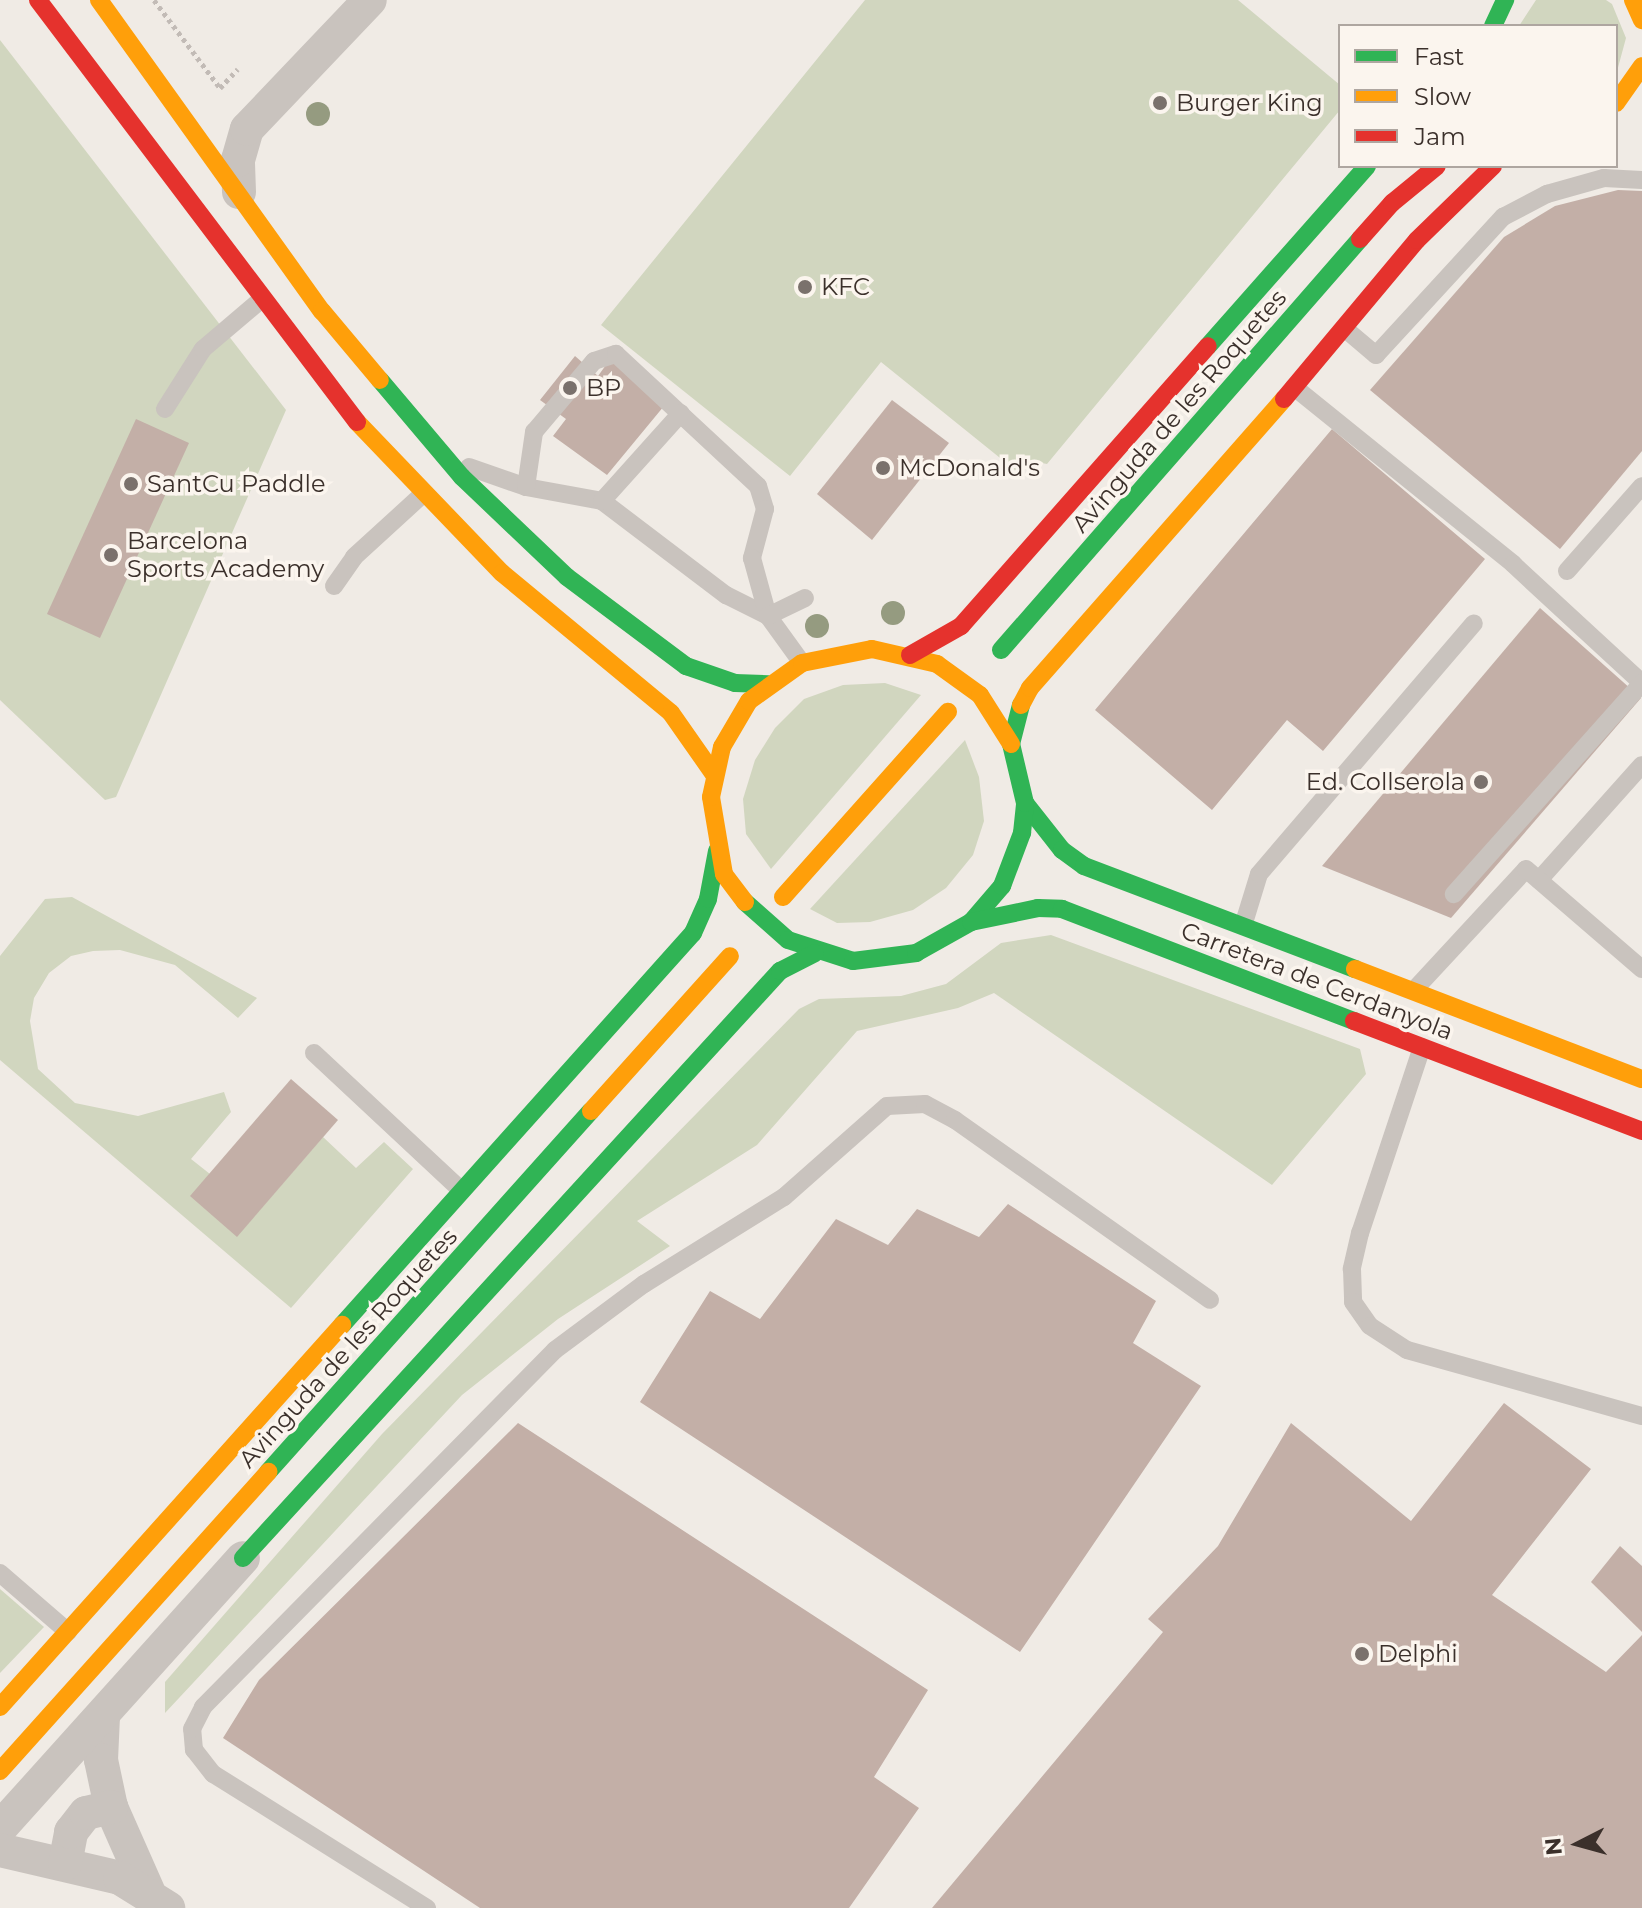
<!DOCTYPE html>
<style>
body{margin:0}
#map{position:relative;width:1642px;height:1908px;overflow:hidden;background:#f0ebe5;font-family:Montserrat,sans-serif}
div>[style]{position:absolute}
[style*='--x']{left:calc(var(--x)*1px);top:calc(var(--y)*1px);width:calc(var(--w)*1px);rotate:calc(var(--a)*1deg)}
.green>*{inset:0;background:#d1d6bf}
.building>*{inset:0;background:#c3afa7}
.path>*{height:5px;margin-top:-2.5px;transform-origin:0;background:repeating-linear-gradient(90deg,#c2bbb6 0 4px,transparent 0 8px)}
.lane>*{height:18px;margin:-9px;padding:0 9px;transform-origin:9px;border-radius:9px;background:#c9c3be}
.street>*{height:34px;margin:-17px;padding:0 17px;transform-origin:17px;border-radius:17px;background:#c9c3be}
.fast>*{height:18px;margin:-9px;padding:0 9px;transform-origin:9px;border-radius:9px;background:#30b455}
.slow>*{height:18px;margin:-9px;padding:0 9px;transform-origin:9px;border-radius:9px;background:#ff9f0a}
.jam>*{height:18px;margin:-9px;padding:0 9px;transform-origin:9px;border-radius:9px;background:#e5322d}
.trees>*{width:24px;height:24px;margin:-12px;border-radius:50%;background:#959b80}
.dots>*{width:22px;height:22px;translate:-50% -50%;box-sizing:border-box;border:4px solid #fbf5ee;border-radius:50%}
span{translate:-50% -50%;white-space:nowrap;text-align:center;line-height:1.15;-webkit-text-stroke:7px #fbf5ee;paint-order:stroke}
.poi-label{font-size:24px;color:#3b302b}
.left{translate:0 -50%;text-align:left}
.right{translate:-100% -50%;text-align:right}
.street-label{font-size:24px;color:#3b302b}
.legend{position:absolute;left:1338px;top:24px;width:280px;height:144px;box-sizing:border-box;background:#fbf5ee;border:2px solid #aea6a0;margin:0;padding:10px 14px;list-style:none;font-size:24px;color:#3b302b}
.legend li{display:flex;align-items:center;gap:16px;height:40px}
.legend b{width:40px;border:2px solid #aea6a0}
.north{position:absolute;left:1538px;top:1804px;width:80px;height:80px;-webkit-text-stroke:6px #fbf5ee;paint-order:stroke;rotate:264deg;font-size:22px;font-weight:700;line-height:32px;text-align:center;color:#3b302b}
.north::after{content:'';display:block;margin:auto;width:28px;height:36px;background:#3b302b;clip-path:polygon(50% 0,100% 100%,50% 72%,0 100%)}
</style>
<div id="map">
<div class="green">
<i style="clip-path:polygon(865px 0,1238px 0,1340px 85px,1340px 110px,1047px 464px,1026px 460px,1015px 470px,881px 362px,790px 476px,601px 325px)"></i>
<i style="clip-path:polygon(1536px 0,1606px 0,1612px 4px,1626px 38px,1616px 75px,1616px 26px,1519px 26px)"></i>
<i style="clip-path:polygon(0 40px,286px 410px,116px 797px,105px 800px,0 700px)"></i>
<i style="clip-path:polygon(885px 683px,921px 695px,771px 869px,746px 834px,743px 799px,755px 760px,775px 728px,804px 699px,843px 685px)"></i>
<i style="clip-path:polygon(965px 740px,979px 777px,984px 821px,973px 855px,946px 888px,913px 910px,870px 922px,837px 923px,810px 909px)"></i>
<i style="clip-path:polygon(72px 897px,257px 998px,238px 1018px,175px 965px,120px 950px,93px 951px,71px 956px,49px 973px,34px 998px,30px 1021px,38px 1069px,75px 1103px,138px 1116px,224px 1092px,231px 1112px,191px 1159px,210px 1174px,237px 1236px,323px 1137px,356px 1168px,384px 1142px,413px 1169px,291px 1308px,0 1060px,0 956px,45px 899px)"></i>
<i style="clip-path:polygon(1051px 935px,1360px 1049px,1366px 1074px,1272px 1185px,994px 993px,958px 1008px,857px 1031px,757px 1145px,637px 1221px,670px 1246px,558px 1319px,462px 1395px,165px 1713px,165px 1682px,382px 1434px,799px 1009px,819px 999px,901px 996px,946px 984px,1001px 943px)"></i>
<i style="clip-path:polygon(0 1589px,44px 1627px,0 1673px)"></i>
</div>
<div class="building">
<i style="clip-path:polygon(1618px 190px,1642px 191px,1642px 451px,1560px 549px,1370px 390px,1504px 237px,1555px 206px)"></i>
<i style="clip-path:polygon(575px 356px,598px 376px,611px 358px,664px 406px,607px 475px,553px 436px,566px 419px,540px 400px)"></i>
<i style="clip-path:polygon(892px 400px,949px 443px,872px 540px,817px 494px)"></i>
<i style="clip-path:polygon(136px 419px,189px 443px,100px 638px,47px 614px)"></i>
<i style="clip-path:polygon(1332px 429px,1485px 559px,1323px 751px,1287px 720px,1212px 810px,1095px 710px)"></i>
<i style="clip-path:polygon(1540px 608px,1641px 698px,1451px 918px,1322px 866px)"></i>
<i style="clip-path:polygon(291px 1079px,338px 1120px,237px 1237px,190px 1196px)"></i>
<i style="clip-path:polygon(1008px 1204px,1156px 1301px,1133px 1343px,1201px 1386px,1020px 1652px,640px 1402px,710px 1291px,760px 1319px,836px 1219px,888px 1245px,917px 1209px,979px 1237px)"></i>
<i style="clip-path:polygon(1504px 1403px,1591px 1469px,1492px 1595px,1606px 1672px,1642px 1635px,1642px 1908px,932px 1908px,1163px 1632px,1148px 1619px,1218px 1546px,1291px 1423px,1411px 1521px)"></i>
<i style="clip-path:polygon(518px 1423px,928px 1690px,874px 1777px,919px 1808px,849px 1908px,480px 1908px,223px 1738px,259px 1680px)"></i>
<i style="clip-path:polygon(1620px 1546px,1642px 1566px,1642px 1632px,1591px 1582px)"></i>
</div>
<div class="path">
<i style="--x:154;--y:0;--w:110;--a:53.1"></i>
<i style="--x:220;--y:88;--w:26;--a:-47"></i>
</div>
<div class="lane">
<i style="--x:1344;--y:328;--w:42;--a:40.2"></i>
<i style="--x:1376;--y:355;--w:188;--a:-47.4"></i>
<i style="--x:1503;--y:217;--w:50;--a:-27.6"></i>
<i style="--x:1547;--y:194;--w:59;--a:-15.7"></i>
<i style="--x:1604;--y:178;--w:38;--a:3"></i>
<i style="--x:1294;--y:387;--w:282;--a:38.9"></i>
<i style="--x:1513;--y:564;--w:176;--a:42.7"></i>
<i style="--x:1642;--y:683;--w:283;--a:131.7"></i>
<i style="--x:165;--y:409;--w:71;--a:-57.7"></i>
<i style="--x:203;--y:349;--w:77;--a:-40.3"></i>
<i style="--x:469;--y:467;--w:60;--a:19.3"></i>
<i style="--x:526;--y:487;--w:77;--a:10.4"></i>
<i style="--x:602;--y:501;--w:156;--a:37.2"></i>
<i style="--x:726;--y:595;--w:47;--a:26.6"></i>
<i style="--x:768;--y:616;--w:58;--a:54.1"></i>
<i style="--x:526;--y:487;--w:56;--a:-81.7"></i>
<i style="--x:534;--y:432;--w:93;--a:-49.8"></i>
<i style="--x:594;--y:361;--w:23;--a:-18"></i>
<i style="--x:616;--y:354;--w:194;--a:42.9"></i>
<i style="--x:758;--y:486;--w:24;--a:73"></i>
<i style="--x:765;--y:509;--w:51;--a:104.9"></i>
<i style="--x:752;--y:558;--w:60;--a:74.6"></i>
<i style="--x:768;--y:616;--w:41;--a:-25.9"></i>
<i style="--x:602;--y:501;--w:118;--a:-48.1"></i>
<i style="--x:1567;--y:571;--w:113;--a:-48.6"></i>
<i style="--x:334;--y:586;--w:35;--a:-55"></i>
<i style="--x:354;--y:557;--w:92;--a:-42.4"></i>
<i style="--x:1539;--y:880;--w:154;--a:-48.2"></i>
<i style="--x:1243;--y:926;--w:54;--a:-72.9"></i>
<i style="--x:1259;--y:874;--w:330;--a:-49.4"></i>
<i style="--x:1415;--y:989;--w:163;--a:-47.2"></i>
<i style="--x:1526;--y:869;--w:153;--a:40.8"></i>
<i style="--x:1422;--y:1047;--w:196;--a:108.4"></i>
<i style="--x:1360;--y:1233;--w:37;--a:103"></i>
<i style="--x:1352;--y:1269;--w:33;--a:88"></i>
<i style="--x:1353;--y:1302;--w:29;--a:55"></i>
<i style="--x:1370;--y:1326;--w:44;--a:33"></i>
<i style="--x:1407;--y:1350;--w:244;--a:15.7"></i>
<i style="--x:314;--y:1053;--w:201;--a:43"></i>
<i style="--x:0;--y:1573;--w:90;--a:40.9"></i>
<i style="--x:427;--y:1908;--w:252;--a:-147.9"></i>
<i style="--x:213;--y:1774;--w:31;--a:-128"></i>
<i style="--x:194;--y:1750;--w:21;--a:-95"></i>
<i style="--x:192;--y:1729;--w:25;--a:-63"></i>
<i style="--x:203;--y:1707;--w:501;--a:-45.4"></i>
<i style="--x:555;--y:1350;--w:111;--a:-36.6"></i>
<i style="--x:644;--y:1284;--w:165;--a:-31.9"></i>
<i style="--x:784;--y:1197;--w:137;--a:-41.5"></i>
<i style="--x:887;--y:1106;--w:38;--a:-3"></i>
<i style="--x:925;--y:1104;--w:34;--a:28"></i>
<i style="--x:955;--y:1120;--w:312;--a:35.2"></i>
</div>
<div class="street">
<i style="--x:239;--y:192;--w:32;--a:-92"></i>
<i style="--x:238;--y:160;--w:32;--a:-74"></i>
<i style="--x:247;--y:129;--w:178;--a:-46.4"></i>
<i style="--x:103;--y:1716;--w:44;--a:92.6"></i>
<i style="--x:101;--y:1760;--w:48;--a:78"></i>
<i style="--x:111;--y:1807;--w:92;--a:66.2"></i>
<i style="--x:0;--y:1828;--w:363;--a:-48"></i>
<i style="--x:0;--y:1850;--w:123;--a:13.1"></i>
<i style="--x:120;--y:1878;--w:57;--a:32"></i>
<i style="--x:65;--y:1864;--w:33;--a:-79"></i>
<i style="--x:71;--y:1832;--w:24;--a:-52"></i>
<i style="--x:86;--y:1813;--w:26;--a:-13"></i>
</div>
<div class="fast">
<i style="--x:1493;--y:26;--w:29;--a:-65"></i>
<i style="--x:1208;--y:346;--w:240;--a:-48.5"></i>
<i style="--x:380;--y:380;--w:127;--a:49.8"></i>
<i style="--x:462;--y:477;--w:145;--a:43.6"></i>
<i style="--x:567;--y:577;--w:149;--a:36.8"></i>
<i style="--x:686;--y:666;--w:52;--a:19.1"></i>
<i style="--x:735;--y:683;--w:33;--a:2"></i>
<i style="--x:1001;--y:650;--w:546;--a:-48.86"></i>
<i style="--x:1025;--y:803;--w:60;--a:51.8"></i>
<i style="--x:1062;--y:850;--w:27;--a:36"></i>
<i style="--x:1084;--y:866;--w:290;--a:20.8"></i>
<i style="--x:745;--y:902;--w:57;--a:41.5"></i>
<i style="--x:788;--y:940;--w:68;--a:17.9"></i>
<i style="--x:853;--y:961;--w:64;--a:-7.2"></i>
<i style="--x:916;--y:953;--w:63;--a:-29.4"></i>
<i style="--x:971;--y:922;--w:48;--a:-49.3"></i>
<i style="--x:1002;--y:886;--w:57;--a:-69.3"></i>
<i style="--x:1022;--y:833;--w:30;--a:-84"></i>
<i style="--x:1025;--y:803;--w:61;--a:-103.3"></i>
<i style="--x:1011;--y:744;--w:40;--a:-75.6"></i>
<i style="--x:971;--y:922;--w:68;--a:-11.8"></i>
<i style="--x:1038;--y:908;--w:24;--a:2"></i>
<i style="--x:1062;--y:909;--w:313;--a:21"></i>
<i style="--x:342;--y:1325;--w:526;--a:-48.16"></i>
<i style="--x:693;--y:933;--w:37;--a:-66"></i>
<i style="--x:708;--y:899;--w:49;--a:-79.4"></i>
<i style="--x:268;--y:1472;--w:484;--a:-48.2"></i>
<i style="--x:243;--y:1558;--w:796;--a:-47.55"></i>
<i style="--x:780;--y:971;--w:39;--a:-27"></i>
</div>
<div class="slow">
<i style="--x:99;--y:0;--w:383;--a:54.4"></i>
<i style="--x:322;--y:311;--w:90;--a:50"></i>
<i style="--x:1633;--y:0;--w:22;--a:66"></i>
<i style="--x:1616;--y:103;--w:45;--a:-54.9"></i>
<i style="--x:357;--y:422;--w:209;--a:46.2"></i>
<i style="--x:502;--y:573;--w:219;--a:39.6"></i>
<i style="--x:671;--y:713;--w:73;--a:55"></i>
<i style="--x:1021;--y:705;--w:19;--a:-62"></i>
<i style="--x:1030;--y:688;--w:385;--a:-48.7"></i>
<i style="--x:783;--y:897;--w:248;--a:-48.3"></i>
<i style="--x:745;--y:902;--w:35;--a:-127"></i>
<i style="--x:724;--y:874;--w:78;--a:-99.6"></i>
<i style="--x:711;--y:797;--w:51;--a:-77.6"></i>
<i style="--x:722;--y:747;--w:53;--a:-59.6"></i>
<i style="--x:749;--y:701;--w:65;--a:-35.6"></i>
<i style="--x:802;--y:663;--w:71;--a:-11.3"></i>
<i style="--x:872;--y:649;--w:67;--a:13"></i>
<i style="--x:937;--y:664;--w:53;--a:35.8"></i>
<i style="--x:980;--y:695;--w:58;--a:57.7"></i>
<i style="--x:1355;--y:969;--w:307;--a:21"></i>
<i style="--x:591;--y:1111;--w:208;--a:-48.1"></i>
<i style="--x:0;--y:1707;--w:513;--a:-48.16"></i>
<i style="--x:0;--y:1771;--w:402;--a:-48.1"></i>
</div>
<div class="jam">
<i style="--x:38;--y:0;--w:529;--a:52.91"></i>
<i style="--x:1360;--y:239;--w:48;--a:-48.4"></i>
<i style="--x:1392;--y:203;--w:58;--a:-39.4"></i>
<i style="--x:1284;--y:399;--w:207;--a:-50.1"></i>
<i style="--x:1417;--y:240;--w:106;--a:-44.2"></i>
<i style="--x:910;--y:655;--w:59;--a:-29.6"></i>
<i style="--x:961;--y:626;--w:373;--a:-48.6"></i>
<i style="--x:1354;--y:1021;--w:308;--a:20.9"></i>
</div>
<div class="trees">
<i style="left:318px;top:114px"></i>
<i style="left:893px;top:613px"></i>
<i style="left:817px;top:626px"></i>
</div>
<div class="dots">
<i style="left:1160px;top:103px;background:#7a716c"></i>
<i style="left:805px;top:287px;background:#7a716c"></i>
<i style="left:570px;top:388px;background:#7a716c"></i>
<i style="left:883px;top:468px;background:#7a716c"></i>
<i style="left:131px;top:484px;background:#7a716c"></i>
<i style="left:111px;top:555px;background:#7a716c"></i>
<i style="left:1481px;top:782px;background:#7a716c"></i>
<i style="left:1362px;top:1654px;background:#7a716c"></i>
</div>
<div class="poi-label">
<span class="left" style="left:1176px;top:103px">Burger King</span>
<span class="left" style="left:821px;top:287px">KFC</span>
<span class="left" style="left:586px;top:388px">BP</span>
<span class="left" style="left:899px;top:468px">McDonald's</span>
<span class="left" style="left:147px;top:484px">SantCu Paddle</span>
<span class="left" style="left:127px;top:555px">Barcelona<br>Sports Academy</span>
<span class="right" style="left:1465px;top:782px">Ed. Collserola</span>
<span class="left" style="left:1378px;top:1654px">Delphi</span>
</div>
<div class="street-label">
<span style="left:1179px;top:411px;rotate:-49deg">Avinguda de les Roquetes</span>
<span style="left:1317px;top:981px;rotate:21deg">Carretera de Cerdanyola</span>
<span style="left:348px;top:1348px;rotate:-48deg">Avinguda de les Roquetes</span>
</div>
<ul class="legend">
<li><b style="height:10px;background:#30b455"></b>Fast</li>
<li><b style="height:10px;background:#ff9f0a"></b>Slow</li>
<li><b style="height:10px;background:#e5322d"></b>Jam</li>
</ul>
<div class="north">N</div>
</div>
